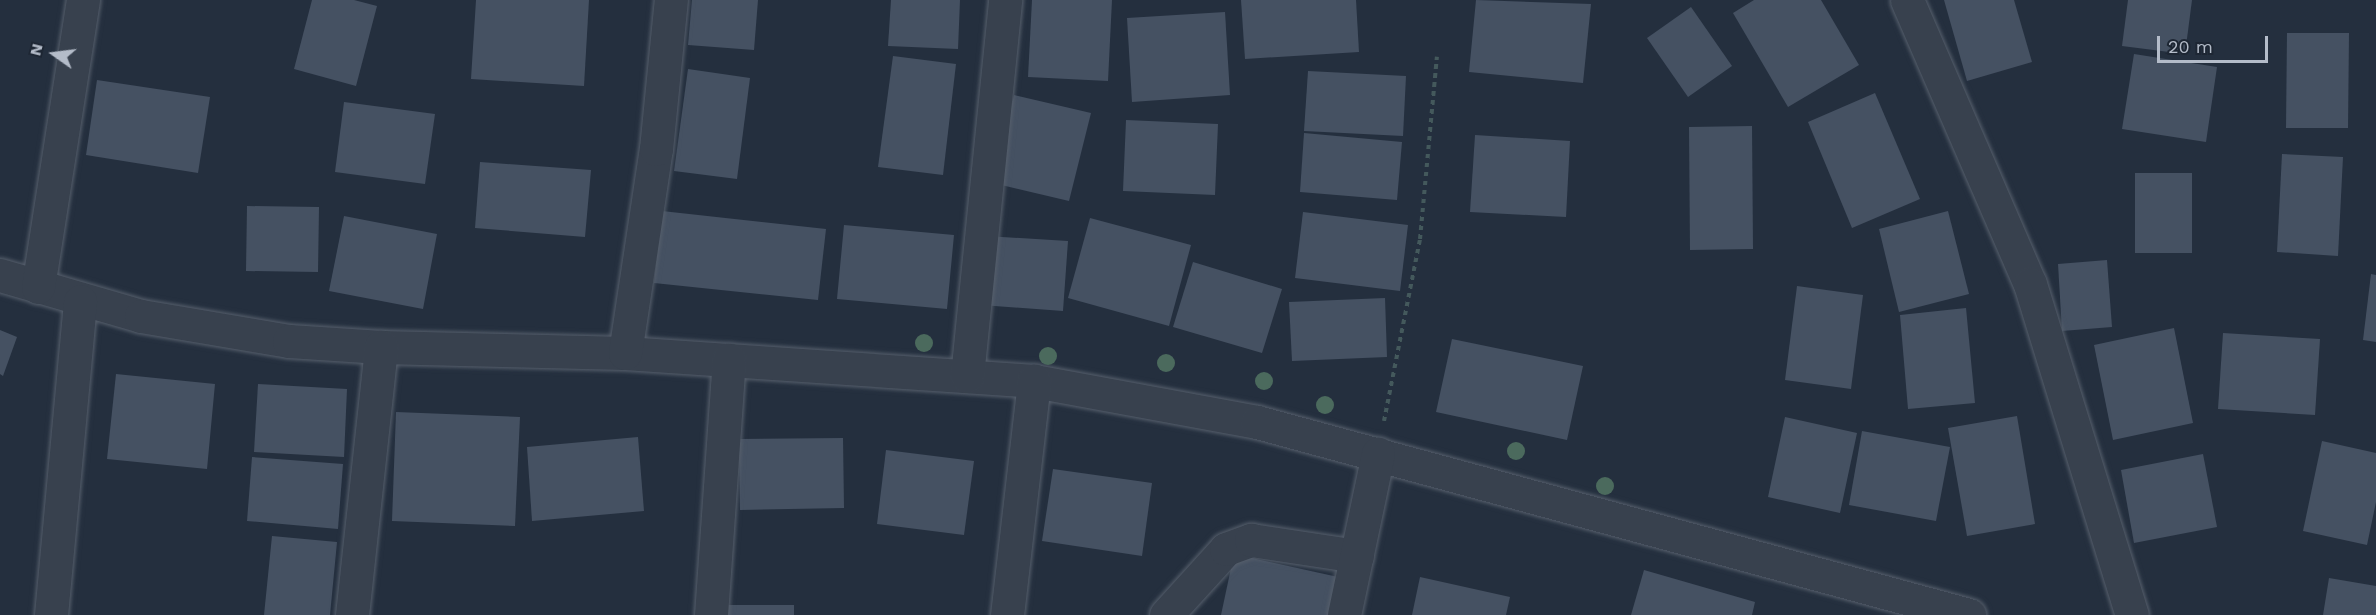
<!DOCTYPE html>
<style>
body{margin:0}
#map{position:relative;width:2376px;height:615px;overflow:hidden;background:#242f3e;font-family:"Work Sans",sans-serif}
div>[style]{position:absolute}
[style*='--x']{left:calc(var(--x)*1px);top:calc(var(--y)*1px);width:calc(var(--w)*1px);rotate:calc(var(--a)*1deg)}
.building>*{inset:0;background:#455162}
.path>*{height:4px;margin-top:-2px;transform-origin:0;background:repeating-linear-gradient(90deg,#44595c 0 4.5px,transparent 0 9px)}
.roads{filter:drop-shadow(0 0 2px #565f6c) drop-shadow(0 0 2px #565f6c)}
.minor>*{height:33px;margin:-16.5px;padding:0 16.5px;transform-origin:16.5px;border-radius:16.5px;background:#38414e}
.trees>*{width:18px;height:18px;margin:-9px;border-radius:50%;background:#4b6a5d}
span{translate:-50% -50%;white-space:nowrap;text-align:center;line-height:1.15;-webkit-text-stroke:5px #1d2633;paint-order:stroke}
.north{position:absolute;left:24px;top:24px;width:60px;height:60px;-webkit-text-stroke:4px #1d2633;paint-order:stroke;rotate:284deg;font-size:16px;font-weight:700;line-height:24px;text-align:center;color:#b4bcc9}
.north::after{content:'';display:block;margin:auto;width:21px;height:27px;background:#b4bcc9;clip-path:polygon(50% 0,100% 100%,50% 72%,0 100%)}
.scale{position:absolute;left:2157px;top:36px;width:111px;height:27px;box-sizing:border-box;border:3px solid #b4bcc9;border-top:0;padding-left:8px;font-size:18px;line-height:21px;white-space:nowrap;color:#b4bcc9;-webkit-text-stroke:4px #1d2633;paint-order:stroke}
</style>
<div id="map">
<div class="building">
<i style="clip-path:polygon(312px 0,354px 0,377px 6px,356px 86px,294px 69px)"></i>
<i style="clip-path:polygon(476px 0,589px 0,584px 86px,471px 79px)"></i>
<i style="clip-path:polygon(692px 0,758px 0,754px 50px,688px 45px)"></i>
<i style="clip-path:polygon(891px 0,960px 0,958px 49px,888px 46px)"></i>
<i style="clip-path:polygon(1032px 0,1112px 0,1108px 81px,1028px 77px)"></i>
<i style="clip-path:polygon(1241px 0,1356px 0,1359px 52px,1245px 59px)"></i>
<i style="clip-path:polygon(1476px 0,1591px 4px,1583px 83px,1469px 72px)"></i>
<i style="clip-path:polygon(1754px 0,1821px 0,1859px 65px,1788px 107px,1733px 13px)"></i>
<i style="clip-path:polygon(1944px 0,2014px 0,2032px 62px,1967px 81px)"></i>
<i style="clip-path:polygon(2128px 0,2192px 0,2185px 54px,2122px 46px)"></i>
<i style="clip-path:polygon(1691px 7px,1732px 66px,1688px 97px,1647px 38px)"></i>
<i style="clip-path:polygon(1225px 12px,1230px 95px,1132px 102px,1127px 18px)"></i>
<i style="clip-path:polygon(2287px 33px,2349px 33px,2348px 128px,2286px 128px)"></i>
<i style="clip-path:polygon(2134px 54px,2217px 67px,2206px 142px,2122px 129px)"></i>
<i style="clip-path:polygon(893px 56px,956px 64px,943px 175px,878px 167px)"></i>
<i style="clip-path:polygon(688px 69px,750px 78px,737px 179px,674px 171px)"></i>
<i style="clip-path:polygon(1308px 71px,1406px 76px,1403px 136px,1304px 131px)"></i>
<i style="clip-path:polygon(97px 80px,210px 97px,198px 173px,86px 155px)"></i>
<i style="clip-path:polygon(1875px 93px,1920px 199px,1852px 228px,1808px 122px)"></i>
<i style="clip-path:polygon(1014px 95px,1091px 113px,1069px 201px,993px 183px)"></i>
<i style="clip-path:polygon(344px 102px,435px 114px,425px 184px,335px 172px)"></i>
<i style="clip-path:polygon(1126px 120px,1218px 124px,1215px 195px,1123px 191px)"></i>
<i style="clip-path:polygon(1752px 126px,1753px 249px,1690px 250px,1689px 127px)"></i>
<i style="clip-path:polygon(1304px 133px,1402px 142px,1397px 200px,1300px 192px)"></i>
<i style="clip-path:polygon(1475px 135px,1570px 141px,1566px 217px,1470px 212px)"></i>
<i style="clip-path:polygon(2282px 154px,2343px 157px,2338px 256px,2277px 252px)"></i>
<i style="clip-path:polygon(480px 162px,591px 170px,585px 237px,475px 228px)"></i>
<i style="clip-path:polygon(2135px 173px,2192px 173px,2192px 253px,2135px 253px)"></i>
<i style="clip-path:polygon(247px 206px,319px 207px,318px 272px,246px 271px)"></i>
<i style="clip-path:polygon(662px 211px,826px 229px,818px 300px,654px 283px)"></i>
<i style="clip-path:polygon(1948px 211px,1969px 294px,1899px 312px,1879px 229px)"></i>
<i style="clip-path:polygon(1303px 212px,1408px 225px,1400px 291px,1295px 278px)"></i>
<i style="clip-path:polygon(344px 216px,437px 234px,423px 309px,329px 291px)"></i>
<i style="clip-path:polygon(1090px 218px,1191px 245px,1169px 326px,1068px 298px)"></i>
<i style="clip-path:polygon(844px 225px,954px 235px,947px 309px,837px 299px)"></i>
<i style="clip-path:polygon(986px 236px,1068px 241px,1063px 311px,981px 305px)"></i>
<i style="clip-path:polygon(2107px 260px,2112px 327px,2062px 331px,2058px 264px)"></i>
<i style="clip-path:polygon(1193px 262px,1282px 289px,1262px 353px,1173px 327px)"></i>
<i style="clip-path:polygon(2371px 274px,2376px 275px,2376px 342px,2363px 340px)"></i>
<i style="clip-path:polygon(1797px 286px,1863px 295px,1851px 389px,1785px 380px)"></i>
<i style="clip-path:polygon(1385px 298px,1387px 357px,1292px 361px,1289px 302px)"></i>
<i style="clip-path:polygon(1966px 308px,1975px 403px,1908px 409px,1900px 315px)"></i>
<i style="clip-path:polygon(2174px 328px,2193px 423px,2113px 440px,2094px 345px)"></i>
<i style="clip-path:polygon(0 330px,17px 337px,3px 376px,0 374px)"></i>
<i style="clip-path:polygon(2223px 333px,2320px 339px,2315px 415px,2218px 409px)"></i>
<i style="clip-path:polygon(1452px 339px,1583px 366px,1567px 440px,1436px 412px)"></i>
<i style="clip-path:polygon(116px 374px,215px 384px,207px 469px,107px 459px)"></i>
<i style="clip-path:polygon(258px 384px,347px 389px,344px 457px,254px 452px)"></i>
<i style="clip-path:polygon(396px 412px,520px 417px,515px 526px,392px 521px)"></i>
<i style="clip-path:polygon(2017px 416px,2035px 524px,1967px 536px,1948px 428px)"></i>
<i style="clip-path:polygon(1785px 417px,1857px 433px,1840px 513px,1768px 497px)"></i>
<i style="clip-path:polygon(1862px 431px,1950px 447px,1936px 521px,1849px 505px)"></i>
<i style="clip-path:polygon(638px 437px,644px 511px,532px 521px,527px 447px)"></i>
<i style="clip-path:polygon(843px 438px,844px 508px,740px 510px,739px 439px)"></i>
<i style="clip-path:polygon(2322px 441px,2376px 453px,2376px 502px,2367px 545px,2303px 531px)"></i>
<i style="clip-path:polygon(886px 450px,974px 461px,964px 535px,877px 524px)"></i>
<i style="clip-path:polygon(2203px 454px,2217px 527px,2134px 543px,2121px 470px)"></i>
<i style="clip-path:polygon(252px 457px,343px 464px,338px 529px,247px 521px)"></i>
<i style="clip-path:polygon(1053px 469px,1152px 483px,1142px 556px,1042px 541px)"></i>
<i style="clip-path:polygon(272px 536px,337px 542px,330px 615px,264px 615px)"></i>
<i style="clip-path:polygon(1234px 554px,1338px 577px,1329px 615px,1221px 615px)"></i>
<i style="clip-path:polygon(1644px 570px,1755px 602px,1752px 615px,1631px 615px)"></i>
<i style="clip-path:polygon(1420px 577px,1510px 597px,1506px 615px,1412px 615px)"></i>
<i style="clip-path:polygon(2329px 578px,2376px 586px,2376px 615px,2323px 615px)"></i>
<i style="clip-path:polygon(725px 605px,794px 605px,794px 615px,725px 615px)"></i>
</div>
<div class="path">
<i style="--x:1384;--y:421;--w:186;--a:-78.8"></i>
<i style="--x:1420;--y:239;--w:183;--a:-84.7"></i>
</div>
<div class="roads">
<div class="minor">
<i style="--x:1907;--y:0;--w:309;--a:66.6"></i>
<i style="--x:2030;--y:284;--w:346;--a:72.9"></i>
<i style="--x:0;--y:275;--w:147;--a:16.2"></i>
<i style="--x:141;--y:316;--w:150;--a:9.6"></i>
<i style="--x:289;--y:341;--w:92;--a:3.7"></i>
<i style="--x:381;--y:347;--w:244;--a:1.4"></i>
<i style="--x:625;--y:353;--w:410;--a:3.9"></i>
<i style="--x:1034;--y:381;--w:227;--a:10.4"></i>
<i style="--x:1257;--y:422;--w:738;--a:15.17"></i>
<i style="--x:38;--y:287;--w:291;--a:-81.1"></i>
<i style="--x:625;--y:353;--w:206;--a:-81.4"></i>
<i style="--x:656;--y:149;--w:150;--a:-84.3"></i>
<i style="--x:967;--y:376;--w:378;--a:-84.2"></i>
<i style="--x:51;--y:615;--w:315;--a:-84.7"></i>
<i style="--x:352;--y:615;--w:270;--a:-83.8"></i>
<i style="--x:711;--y:615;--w:256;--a:-86"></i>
<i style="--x:1007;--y:615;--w:236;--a:-83.4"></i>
<i style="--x:1166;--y:615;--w:89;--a:-47.7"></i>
<i style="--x:1226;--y:549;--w:27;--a:-20"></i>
<i style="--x:1251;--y:540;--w:107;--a:8.6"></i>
<i style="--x:1344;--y:615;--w:165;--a:-78.1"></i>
</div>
</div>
<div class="trees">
<i style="left:924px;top:343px"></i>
<i style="left:1048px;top:356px"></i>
<i style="left:1166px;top:363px"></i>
<i style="left:1264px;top:381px"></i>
<i style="left:1325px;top:405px"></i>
<i style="left:1516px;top:451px"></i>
<i style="left:1605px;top:486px"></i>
</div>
<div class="north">N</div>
<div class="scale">20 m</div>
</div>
